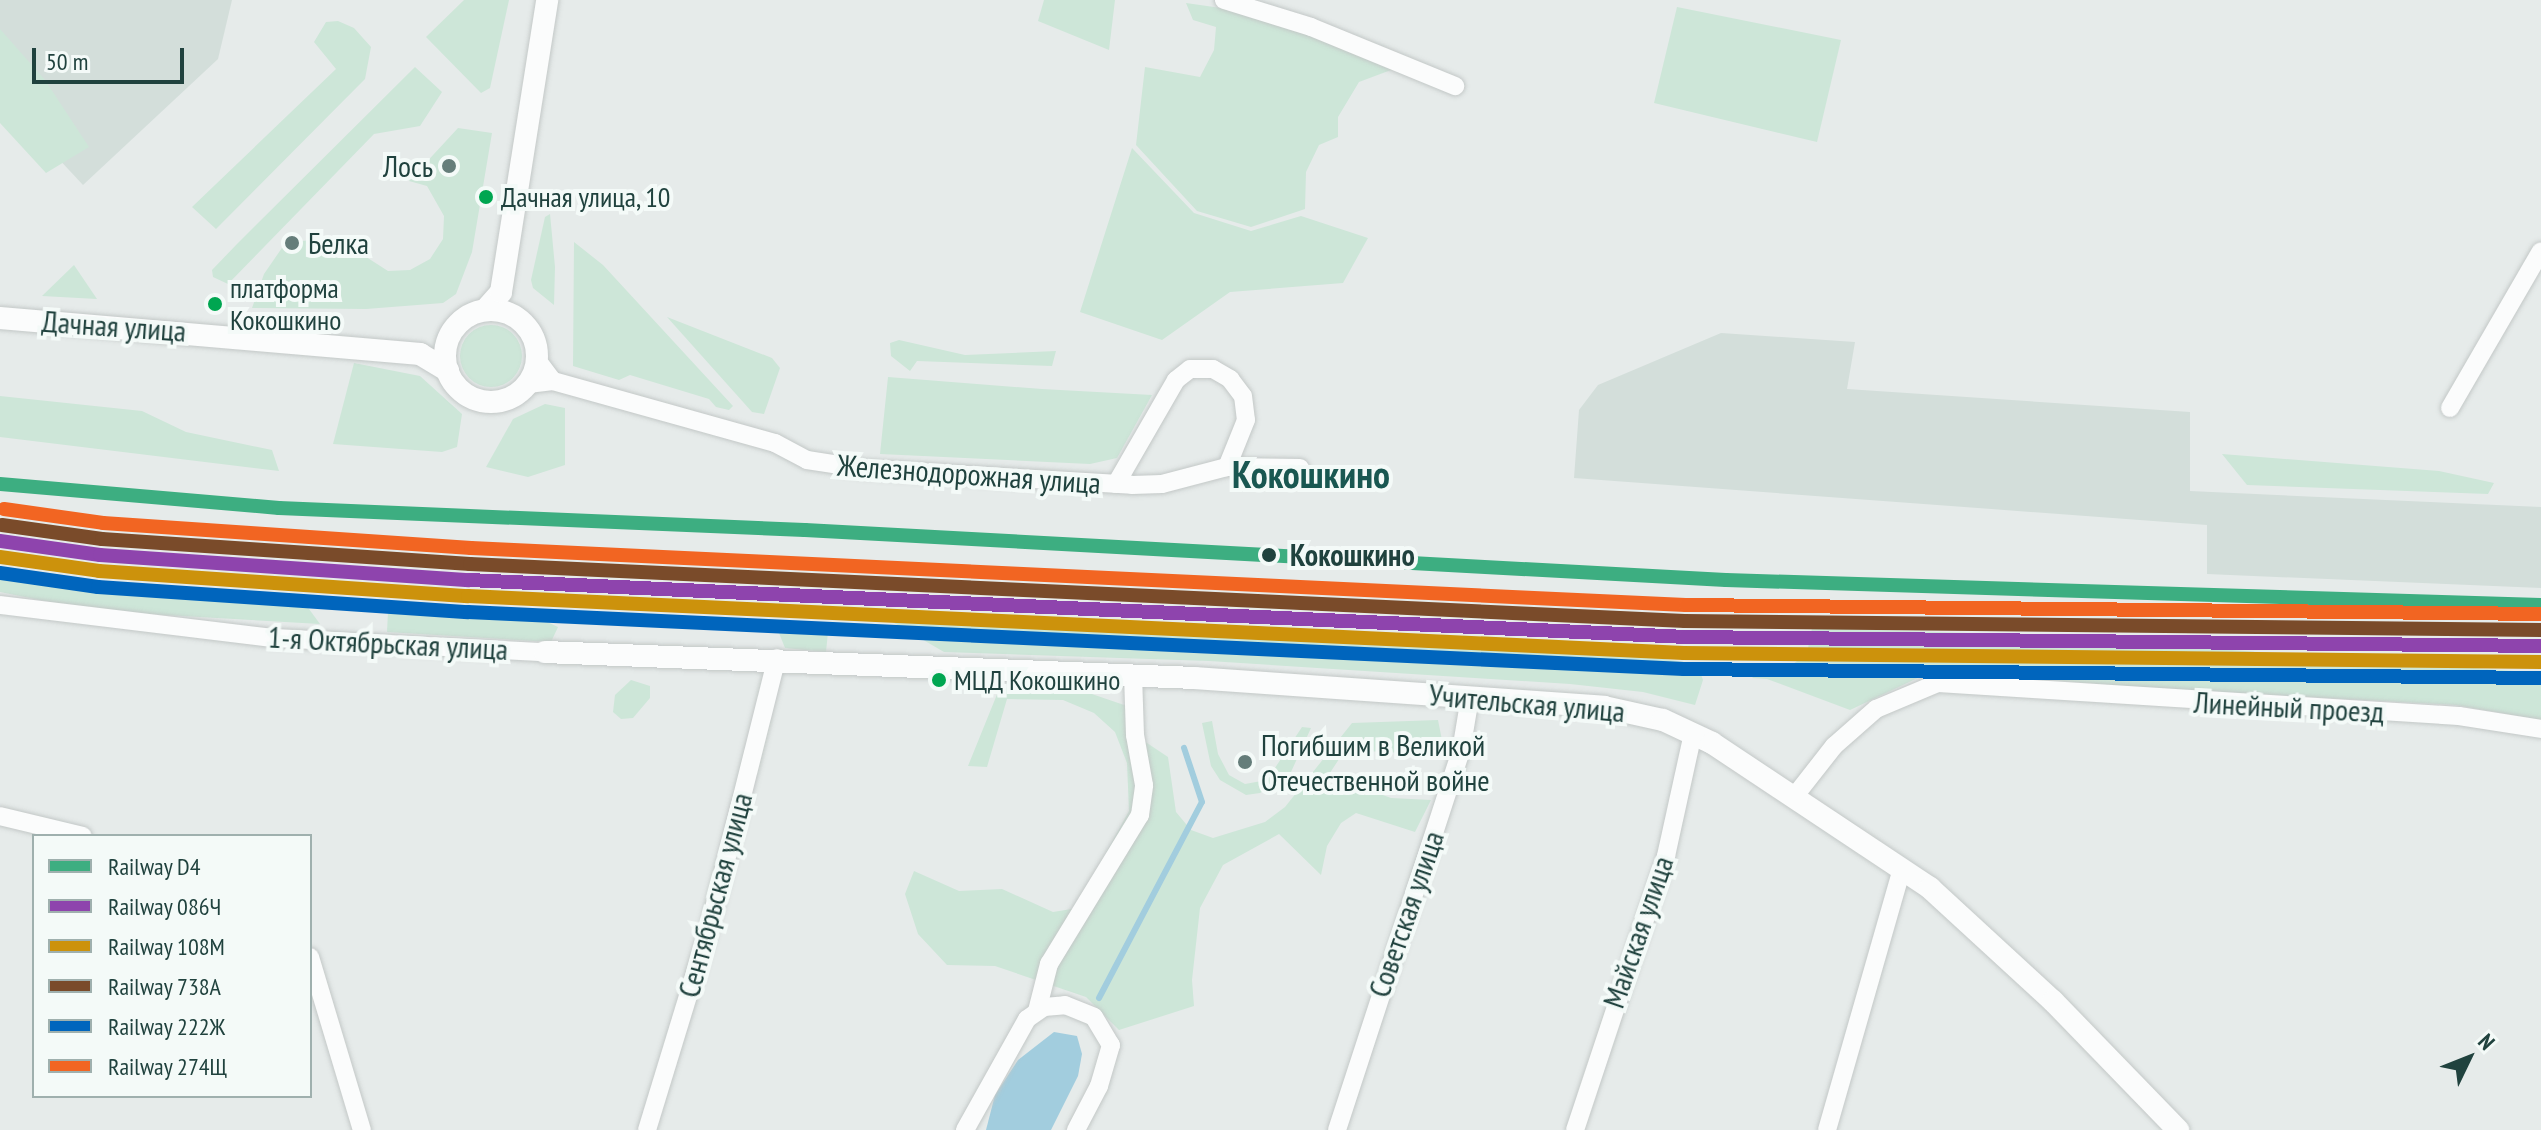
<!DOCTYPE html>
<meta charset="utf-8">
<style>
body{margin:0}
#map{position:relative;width:2541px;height:1130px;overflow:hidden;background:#e6ebea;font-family:"PT Sans Narrow",sans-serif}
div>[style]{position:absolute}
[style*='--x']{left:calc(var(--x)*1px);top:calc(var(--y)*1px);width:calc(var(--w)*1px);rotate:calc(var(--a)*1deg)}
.built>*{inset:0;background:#d3deda}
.green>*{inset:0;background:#cde6d8}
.round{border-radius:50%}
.water>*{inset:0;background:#a2cdde}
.stream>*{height:6px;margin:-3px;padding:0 3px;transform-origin:3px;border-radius:3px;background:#a2cdde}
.roads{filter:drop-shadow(0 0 2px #c3c8c7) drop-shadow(0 0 2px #c3c8c7)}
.minor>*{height:18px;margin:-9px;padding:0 9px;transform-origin:9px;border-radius:9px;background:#fbfcfc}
.tertiary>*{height:22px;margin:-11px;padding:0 11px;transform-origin:11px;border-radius:11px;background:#fbfcfc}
.tertiary>.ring{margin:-11px;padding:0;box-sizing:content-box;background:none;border:22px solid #fbfcfc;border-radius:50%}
.rail-1>*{height:14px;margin:-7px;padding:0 7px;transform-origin:7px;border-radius:7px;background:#3dae81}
.rail-2>*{height:14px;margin:-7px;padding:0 7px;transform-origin:7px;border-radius:7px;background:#8e44ad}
.rail-3>*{height:14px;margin:-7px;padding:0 7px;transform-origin:7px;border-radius:7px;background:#cc920c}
.rail-4>*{height:14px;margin:-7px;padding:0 7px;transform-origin:7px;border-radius:7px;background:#7a4b2a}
.rail-5>*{height:14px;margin:-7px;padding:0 7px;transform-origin:7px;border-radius:7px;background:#0065bd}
.rail-6>*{height:14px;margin:-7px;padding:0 7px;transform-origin:7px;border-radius:7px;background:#f26522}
.dots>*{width:22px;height:22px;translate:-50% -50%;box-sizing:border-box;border:4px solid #f4faf8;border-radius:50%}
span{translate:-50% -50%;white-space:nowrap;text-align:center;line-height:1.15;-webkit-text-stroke:8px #f4faf8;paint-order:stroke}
.bus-label{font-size:28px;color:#20423e}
.left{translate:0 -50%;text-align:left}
.poi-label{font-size:30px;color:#20423e}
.right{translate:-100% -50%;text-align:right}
.street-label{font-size:30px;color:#20423e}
.stop-label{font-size:30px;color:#20423e;font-weight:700}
.district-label{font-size:38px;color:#195751;font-weight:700}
.legend{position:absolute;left:32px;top:834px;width:280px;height:264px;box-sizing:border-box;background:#f4faf8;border:2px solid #9fb0ae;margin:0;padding:10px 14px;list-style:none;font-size:24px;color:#20423e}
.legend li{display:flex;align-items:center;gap:16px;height:40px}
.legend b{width:40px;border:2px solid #9fb0ae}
.north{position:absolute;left:2429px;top:1018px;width:80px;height:80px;-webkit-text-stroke:6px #f4faf8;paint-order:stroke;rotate:47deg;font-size:22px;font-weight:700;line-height:32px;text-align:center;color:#20423e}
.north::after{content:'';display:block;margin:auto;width:28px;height:36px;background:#20423e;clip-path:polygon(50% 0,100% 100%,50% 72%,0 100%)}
.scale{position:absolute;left:32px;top:48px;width:152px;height:36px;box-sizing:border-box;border:4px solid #20423e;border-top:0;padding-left:10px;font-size:24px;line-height:28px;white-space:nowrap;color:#20423e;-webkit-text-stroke:6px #f4faf8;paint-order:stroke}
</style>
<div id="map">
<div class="built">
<i style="clip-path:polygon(0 0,232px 0,218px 59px,83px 185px,0 96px)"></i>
<i style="clip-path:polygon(1721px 333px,1855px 342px,1847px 389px,2190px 412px,2190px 491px,2541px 507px,2541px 588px,2207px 574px,2207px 525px,1574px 478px,1579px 410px,1598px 385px)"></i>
</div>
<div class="green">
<i style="clip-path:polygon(464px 0,509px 0,490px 88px,481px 93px,426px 37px)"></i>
<i style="clip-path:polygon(1044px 0,1115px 0,1109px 50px,1038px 21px)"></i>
<i style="clip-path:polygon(1186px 3px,1249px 12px,1399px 67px,1359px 82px,1338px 117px,1338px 137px,1319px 145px,1306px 172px,1305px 209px,1251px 227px,1197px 211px,1136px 145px,1145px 67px,1200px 77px,1214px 50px,1216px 27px,1193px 20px)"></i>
<i style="clip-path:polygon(1677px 7px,1841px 40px,1817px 142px,1654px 103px)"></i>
<i style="clip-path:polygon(338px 21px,354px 28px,371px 47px,365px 79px,216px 229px,192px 207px,336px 69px,314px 42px,326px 22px)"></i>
<i style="clip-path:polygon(0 29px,45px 80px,89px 147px,46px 173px,0 123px)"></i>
<i style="clip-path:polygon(415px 67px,442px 92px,420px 126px,374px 134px,228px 284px,213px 277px,212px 270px,237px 244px)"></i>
<i style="clip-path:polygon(458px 128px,492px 133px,472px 252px,456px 294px,443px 303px,366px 309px,252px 308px,264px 274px,286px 242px,360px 237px,354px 244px,360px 253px,388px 271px,410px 270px,430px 259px,443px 239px,444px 216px,427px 186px,409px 181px)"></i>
<i style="clip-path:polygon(1132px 148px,1194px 213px,1251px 231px,1301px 216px,1368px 238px,1343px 283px,1230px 292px,1162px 340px,1080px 312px)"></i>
<i style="clip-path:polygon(550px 214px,555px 267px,554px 305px,533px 288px,531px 280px,545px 217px)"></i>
<i style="clip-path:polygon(574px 242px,603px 265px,733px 406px,729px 410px,716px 407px,709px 399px,630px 375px,619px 380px,573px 366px)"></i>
<i style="clip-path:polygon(74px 265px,97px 299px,42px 296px)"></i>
<i style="clip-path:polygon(667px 317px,772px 358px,780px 368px,764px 414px,752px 412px)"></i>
<i class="round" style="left:460px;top:325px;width:62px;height:62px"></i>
<i style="clip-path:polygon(899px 340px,965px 355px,1056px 351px,1052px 366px,917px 361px,910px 371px,891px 356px,890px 343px)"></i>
<i style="clip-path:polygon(354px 363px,420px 376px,462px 414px,457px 447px,442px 452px,333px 444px)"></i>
<i style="clip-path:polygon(888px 377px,1042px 389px,1152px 395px,1117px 458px,1090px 464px,880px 454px)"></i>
<i style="clip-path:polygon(0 396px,142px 411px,186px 432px,272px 450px,279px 471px,0 437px)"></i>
<i style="clip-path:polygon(545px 404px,565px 408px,565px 465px,528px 477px,486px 467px,513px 419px)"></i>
<i style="clip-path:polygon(2222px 454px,2439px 471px,2494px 483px,2488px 494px,2247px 485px)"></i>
<i style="clip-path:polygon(0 577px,298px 594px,320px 624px,95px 611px,0 592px)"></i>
<i style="clip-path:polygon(396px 602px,519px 609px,558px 627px,551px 642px,387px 632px,388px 612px)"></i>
<i style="clip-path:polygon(889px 620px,1604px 650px,1697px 664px,1703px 680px,1695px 705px,1643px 692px,1570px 684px,1209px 661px,944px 652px)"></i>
<i style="clip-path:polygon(777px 628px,828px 632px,826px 652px,785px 648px)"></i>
<i style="clip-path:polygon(1812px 628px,2031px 635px,2541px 673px,2541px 720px,2456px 705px,2127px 687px,1956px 671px,1924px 675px,1850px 710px,1767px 679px,1752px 678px,1764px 667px,1792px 665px,1807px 653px)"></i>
<i style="clip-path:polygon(631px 680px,650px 686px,650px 698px,633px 718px,621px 719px,613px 712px,615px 695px)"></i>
<i style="clip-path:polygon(1000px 687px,1089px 693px,1127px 706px,1126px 729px,1168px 757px,1176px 812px,1191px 830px,1213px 838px,1265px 822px,1285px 807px,1352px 723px,1438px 720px,1445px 755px,1345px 750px,1322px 785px,1350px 783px,1391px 798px,1431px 800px,1415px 832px,1356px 813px,1341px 823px,1327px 846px,1321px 875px,1279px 834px,1223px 865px,1200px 908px,1192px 980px,1194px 1006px,1119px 1030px,1086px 997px,995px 966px,947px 965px,918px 934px,905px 894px,914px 871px,959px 891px,1002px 889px,1053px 912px,1084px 907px,1096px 871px,1129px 811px,1127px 763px,1115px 732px,1094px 713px,1063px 700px,1007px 699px,987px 767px,968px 766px)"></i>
<i style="clip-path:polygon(1212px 721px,1218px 754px,1229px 775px,1245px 784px,1267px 780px,1302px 727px,1311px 728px,1291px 772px,1260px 793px,1246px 795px,1220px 780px,1211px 766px,1202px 723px)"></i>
</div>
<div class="water">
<i style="clip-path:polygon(1054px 1032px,1077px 1036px,1082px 1054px,1078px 1076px,1051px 1130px,986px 1130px,995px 1095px,1018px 1060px)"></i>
</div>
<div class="stream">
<i style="--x:1099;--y:998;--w:221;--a:-62.3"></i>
<i style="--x:1202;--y:802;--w:57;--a:-108.4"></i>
</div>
<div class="roads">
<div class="minor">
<i style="--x:1224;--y:0;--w:91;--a:17.2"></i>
<i style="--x:1311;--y:27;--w:156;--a:22.3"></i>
<i style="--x:537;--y:360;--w:26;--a:53"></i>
<i style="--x:528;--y:384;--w:25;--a:-7"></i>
<i style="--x:553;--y:381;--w:230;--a:15.6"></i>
<i style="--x:775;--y:443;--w:36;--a:28"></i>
<i style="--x:807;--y:460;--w:60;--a:8.7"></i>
<i style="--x:866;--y:469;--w:266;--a:3.4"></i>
<i style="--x:1132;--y:485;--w:30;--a:-2"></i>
<i style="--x:1162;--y:484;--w:67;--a:-14.7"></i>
<i style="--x:1227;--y:467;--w:73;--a:0.8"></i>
<i style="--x:2450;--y:408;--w:181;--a:-59.9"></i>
<i style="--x:1116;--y:484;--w:120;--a:-60"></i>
<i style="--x:1176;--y:380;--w:18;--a:-38"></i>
<i style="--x:1190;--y:369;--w:23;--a:0"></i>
<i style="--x:1213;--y:369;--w:20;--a:30"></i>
<i style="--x:1230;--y:379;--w:21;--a:53"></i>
<i style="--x:1243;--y:396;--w:24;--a:83"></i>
<i style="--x:1246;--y:420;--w:51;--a:112"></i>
<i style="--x:0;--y:605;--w:276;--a:6.9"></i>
<i style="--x:274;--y:638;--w:271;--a:3"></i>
<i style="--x:1794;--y:797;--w:65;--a:-51.9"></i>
<i style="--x:1834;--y:746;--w:56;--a:-41.4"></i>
<i style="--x:1876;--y:709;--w:67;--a:-22.8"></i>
<i style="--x:1938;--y:683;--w:522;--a:3.62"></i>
<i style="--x:2459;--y:716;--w:83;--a:9"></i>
<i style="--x:0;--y:816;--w:85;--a:13.5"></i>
<i style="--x:310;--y:957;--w:181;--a:73.3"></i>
<i style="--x:1037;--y:1011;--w:49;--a:-75.7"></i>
<i style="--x:1049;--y:964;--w:175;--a:-58.6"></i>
<i style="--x:1140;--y:815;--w:30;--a:-82"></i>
<i style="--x:1144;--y:785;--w:51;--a:-100.2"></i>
<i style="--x:1135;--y:735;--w:60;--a:-91.9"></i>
<i style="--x:647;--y:1130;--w:215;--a:-73"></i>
<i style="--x:710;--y:924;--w:274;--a:-75.9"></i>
<i style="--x:965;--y:1130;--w:127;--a:-60.8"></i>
<i style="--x:1027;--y:1019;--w:21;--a:-35"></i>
<i style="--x:1044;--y:1007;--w:21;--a:-5"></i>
<i style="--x:1065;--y:1005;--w:31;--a:22"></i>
<i style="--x:1094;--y:1017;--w:33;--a:59"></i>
<i style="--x:1111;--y:1045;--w:43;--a:106.3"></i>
<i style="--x:1099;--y:1086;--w:50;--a:117.6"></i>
<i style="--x:1337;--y:1130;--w:399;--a:-71.9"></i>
<i style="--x:1461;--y:751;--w:55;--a:-80.5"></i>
<i style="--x:1575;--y:1130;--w:289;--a:-71.6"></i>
<i style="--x:1666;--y:856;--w:126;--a:-77.6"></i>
<i style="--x:1827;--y:1130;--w:272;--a:-74"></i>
</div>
<div class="tertiary">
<i class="ring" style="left:445px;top:310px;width:70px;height:70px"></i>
<i style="--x:485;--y:310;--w:24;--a:-48"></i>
<i style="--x:501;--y:292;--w:296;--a:-81"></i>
<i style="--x:0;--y:318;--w:422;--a:4.9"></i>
<i style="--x:420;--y:354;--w:33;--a:31"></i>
<i style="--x:545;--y:652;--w:650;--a:2.29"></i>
<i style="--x:1194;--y:678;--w:411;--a:4"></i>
<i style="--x:1604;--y:707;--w:60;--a:12.4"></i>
<i style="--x:1663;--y:720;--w:54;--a:25.1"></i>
<i style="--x:1712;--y:743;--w:262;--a:33.6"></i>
<i style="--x:1930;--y:888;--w:167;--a:42.6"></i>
<i style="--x:2053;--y:1001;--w:180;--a:45.9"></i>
</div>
</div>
<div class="rail-1">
<i style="--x:0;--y:484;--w:280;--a:4.9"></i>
<i style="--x:279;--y:508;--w:526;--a:2.4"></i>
<i style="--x:805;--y:530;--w:922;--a:3.11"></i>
<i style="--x:1726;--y:580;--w:815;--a:1.76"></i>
</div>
<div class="rail-2">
<i style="--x:0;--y:541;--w:101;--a:8"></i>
<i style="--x:100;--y:555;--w:370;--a:3.9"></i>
<i style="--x:469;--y:580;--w:1217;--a:2.68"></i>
<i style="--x:1685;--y:637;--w:856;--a:0.6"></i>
</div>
<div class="rail-3">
<i style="--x:0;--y:557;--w:100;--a:8"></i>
<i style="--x:99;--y:571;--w:370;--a:3.9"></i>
<i style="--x:468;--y:596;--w:1217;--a:2.68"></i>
<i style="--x:1684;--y:653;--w:857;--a:0.6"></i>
</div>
<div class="rail-4">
<i style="--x:2;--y:525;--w:101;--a:8"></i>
<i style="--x:102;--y:539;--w:369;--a:3.9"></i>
<i style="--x:470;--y:564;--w:1216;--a:2.69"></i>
<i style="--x:1685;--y:621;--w:856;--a:0.6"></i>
</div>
<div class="rail-5">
<i style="--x:0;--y:573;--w:99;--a:8.1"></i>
<i style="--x:98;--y:587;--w:371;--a:3.9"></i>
<i style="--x:468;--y:612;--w:1217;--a:2.68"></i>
<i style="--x:1684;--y:669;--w:857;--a:0.6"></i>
</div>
<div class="rail-6">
<i style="--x:4;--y:509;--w:100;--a:8"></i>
<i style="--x:103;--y:523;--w:369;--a:3.9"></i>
<i style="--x:471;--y:548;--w:1216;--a:2.69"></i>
<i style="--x:1686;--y:605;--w:855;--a:0.6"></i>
</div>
<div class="dots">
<i style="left:449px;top:166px;background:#657d7a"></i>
<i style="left:486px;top:197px;background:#00a651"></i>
<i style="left:292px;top:243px;background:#657d7a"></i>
<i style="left:215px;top:304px;background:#00a651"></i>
<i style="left:1269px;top:555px;background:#20423e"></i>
<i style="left:939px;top:680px;background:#00a651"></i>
<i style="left:1245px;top:762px;background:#657d7a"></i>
</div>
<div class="bus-label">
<span class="left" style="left:501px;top:197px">Дачная улица, 10</span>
<span class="left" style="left:230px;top:304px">платформа<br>Кокошкино</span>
<span class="left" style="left:954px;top:680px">МЦД Кокошкино</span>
</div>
<div class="poi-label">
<span class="right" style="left:433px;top:166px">Лось</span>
<span class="left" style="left:308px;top:243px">Белка</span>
<span class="left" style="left:1261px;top:762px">Погибшим в Великой<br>Отечественной войне</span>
</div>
<div class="street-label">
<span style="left:114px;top:326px;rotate:4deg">Дачная улица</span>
<span style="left:969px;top:474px;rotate:4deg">Железнодорожная улица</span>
<span style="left:388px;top:643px;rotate:3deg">1-я Октябрьская улица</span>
<span style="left:1527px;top:703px;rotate:5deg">Учительская улица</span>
<span style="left:2289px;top:707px;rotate:3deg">Линейный проезд</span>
<span style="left:715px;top:895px;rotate:-75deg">Сентябрьская улица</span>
<span style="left:1406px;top:914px;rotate:-71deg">Советская улица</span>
<span style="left:1638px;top:932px;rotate:-71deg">Майская улица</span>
</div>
<div class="stop-label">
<span class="left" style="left:1290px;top:555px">Кокошкино</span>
</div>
<div class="district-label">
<span style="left:1311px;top:474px">Кокошкино</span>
</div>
<ul class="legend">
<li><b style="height:10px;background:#3dae81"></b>Railway D4</li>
<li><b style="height:10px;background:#8e44ad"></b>Railway 086Ч</li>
<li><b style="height:10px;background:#cc920c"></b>Railway 108М</li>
<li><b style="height:10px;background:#7a4b2a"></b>Railway 738А</li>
<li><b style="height:10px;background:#0065bd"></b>Railway 222Ж</li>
<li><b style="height:10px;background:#f26522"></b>Railway 274Щ</li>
</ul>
<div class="north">N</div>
<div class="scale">50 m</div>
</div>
